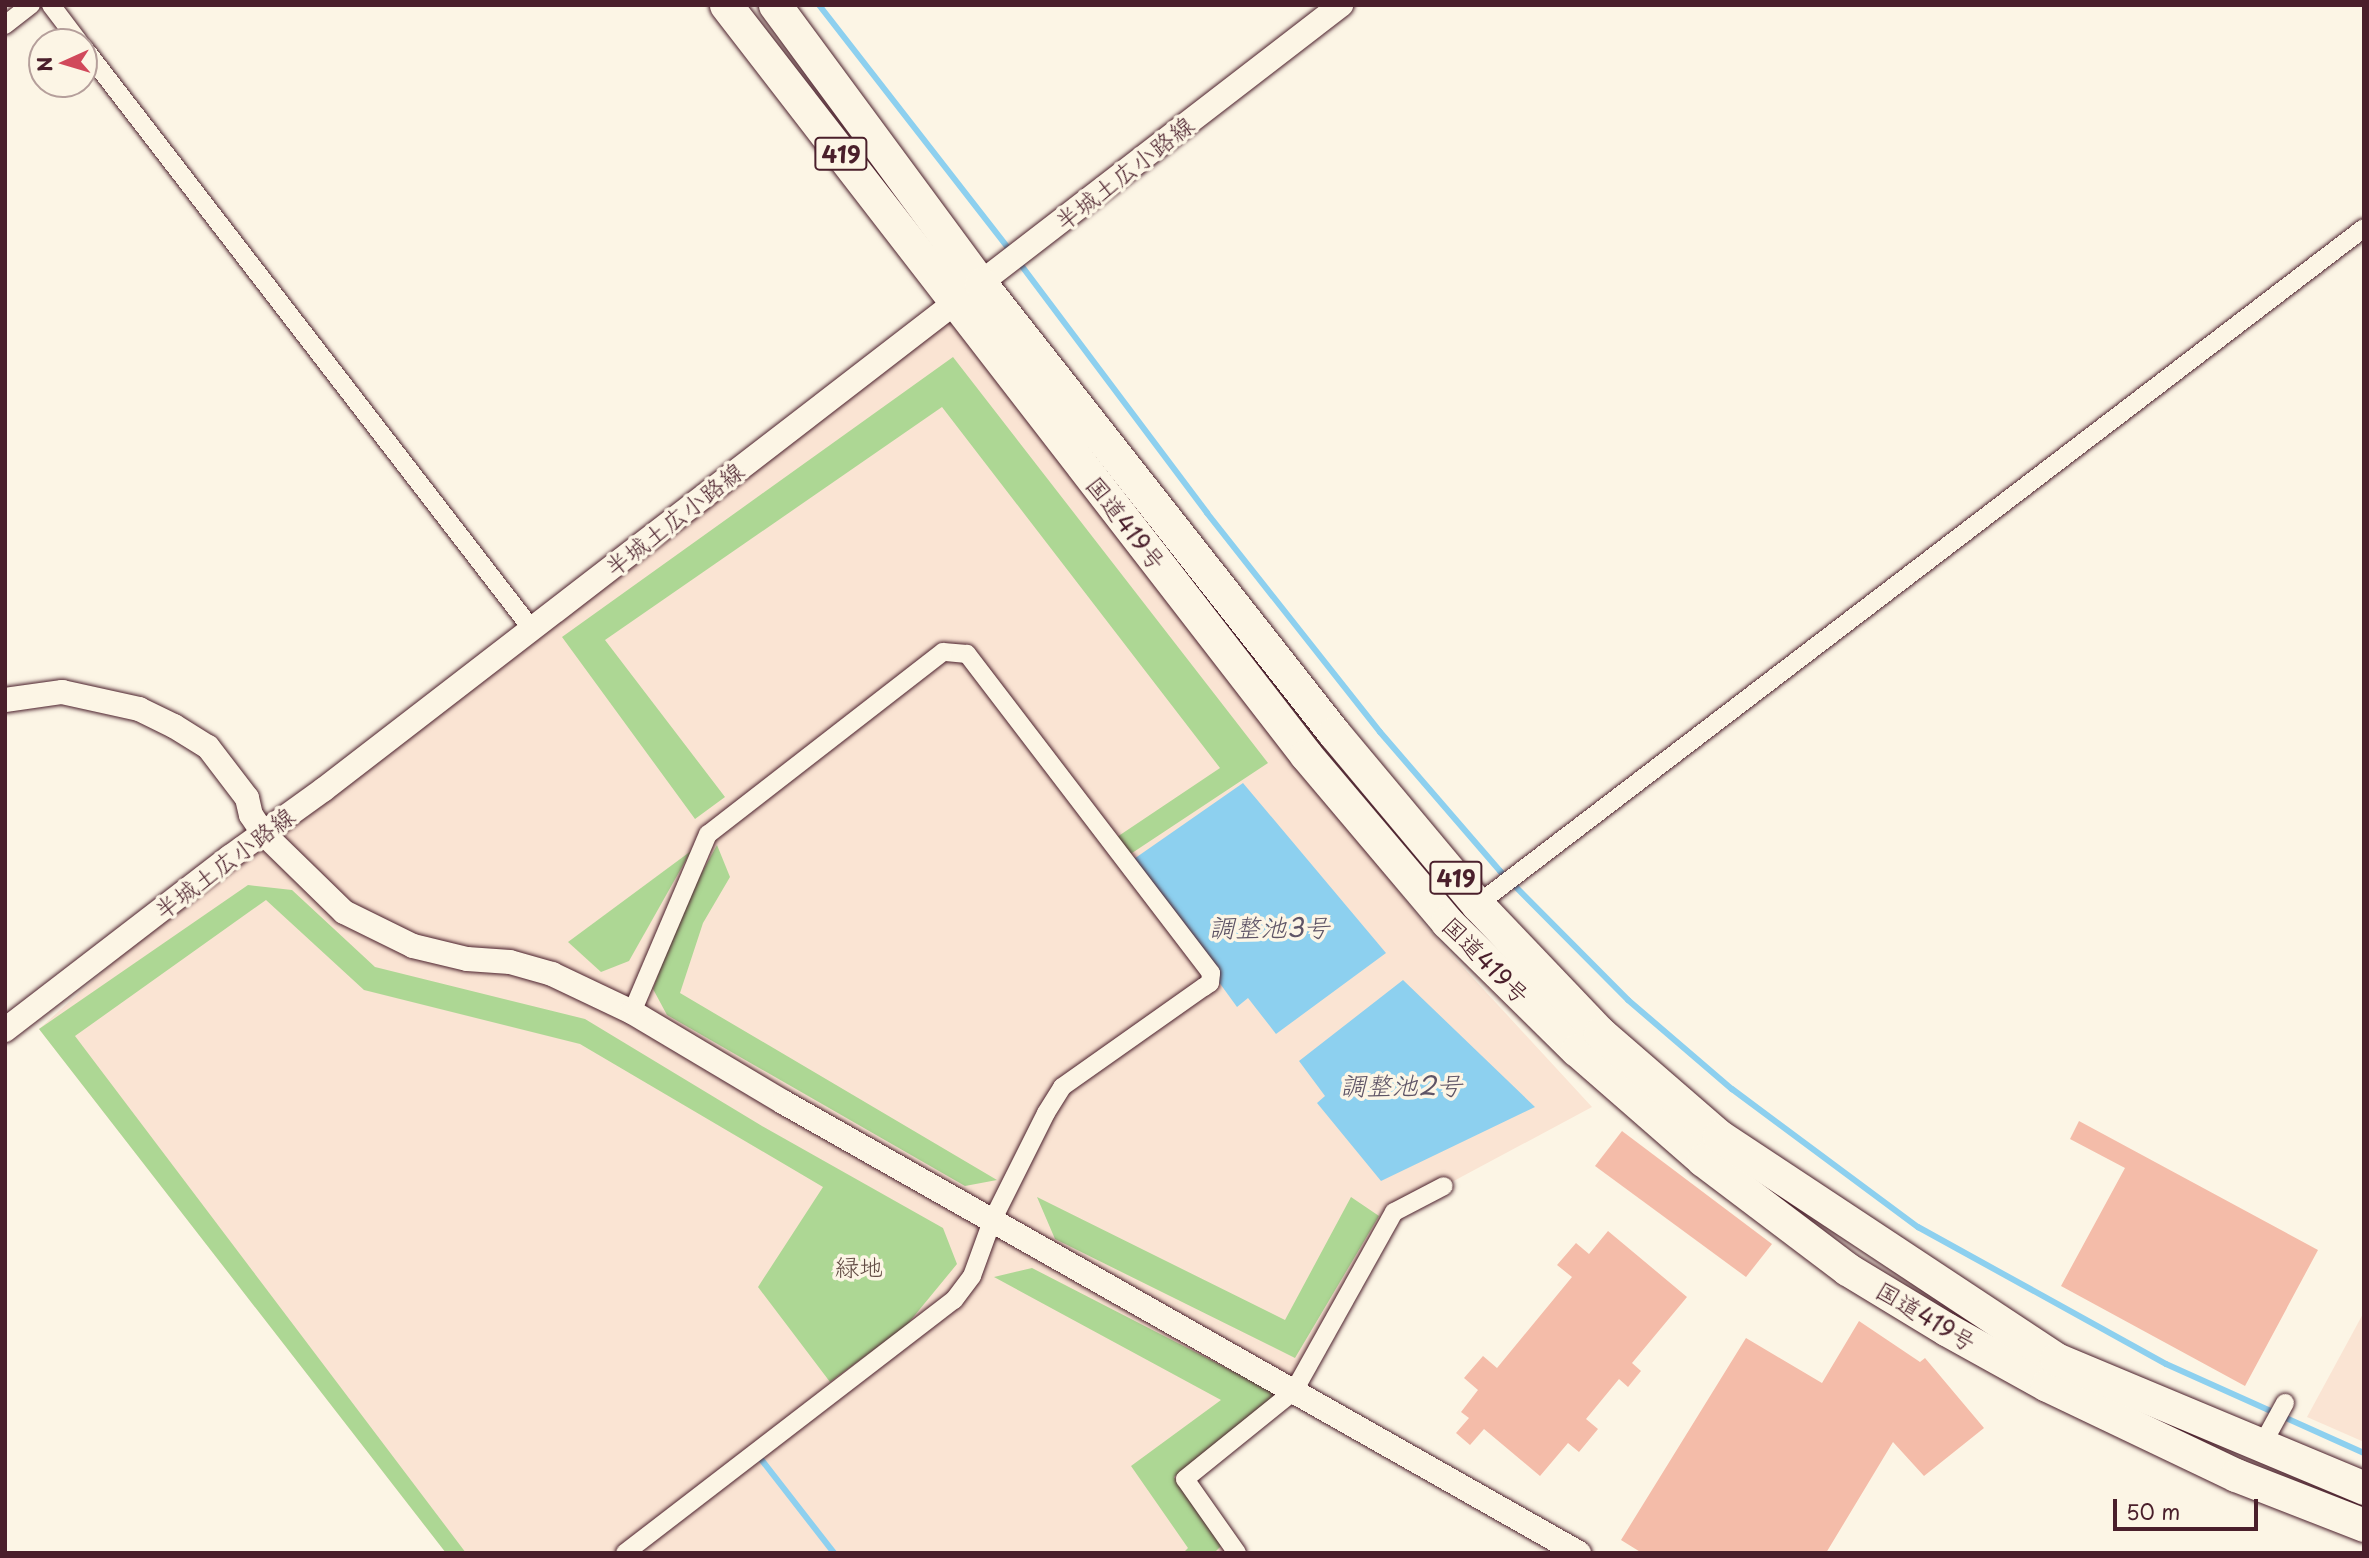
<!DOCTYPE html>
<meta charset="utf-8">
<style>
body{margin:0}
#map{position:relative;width:2369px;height:1558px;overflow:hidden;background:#fcf5e5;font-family:"Playpen Sans","Klee One",sans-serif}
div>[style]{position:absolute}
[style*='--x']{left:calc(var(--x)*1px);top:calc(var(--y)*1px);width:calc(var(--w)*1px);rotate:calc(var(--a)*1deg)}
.built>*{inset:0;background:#fae4d3}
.green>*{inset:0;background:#add794}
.water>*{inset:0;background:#8dd0ef}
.stream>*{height:6px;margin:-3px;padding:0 3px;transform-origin:3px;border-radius:3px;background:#8dd0ef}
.building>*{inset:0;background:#f4bca9}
.roads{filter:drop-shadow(0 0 2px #4a1f2b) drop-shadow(0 0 2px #4a1f2b)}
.street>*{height:18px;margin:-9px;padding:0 9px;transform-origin:9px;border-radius:9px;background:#fcf5e5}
.secondary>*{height:24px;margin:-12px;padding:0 12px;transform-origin:12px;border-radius:12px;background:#fcf5e5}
.highway>*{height:33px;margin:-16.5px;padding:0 16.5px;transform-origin:16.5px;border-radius:16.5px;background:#fcf5e5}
span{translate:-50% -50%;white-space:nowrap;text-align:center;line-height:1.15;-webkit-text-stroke:7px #fcf5e5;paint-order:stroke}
.shield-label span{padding:2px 5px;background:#fcf5e5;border:2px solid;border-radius:5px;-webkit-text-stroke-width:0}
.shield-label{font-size:23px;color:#4a1f2b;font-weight:700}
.street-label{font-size:24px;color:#4a1f2b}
.park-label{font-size:24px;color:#634d45}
.water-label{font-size:26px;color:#5e5466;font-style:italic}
.frame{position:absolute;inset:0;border:7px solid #4a1f2b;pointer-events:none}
.north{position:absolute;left:28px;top:28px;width:70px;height:70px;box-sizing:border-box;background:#fcf5e5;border:2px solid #b59f9b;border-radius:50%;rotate:266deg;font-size:19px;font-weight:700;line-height:28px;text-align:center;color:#4a1f2b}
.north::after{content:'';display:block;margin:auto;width:24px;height:32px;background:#d1495b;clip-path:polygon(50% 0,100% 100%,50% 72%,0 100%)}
.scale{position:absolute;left:2113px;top:1499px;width:145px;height:32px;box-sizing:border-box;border:4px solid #4a1f2b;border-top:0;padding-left:9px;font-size:21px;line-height:24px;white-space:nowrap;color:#4a1f2b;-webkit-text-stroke:5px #fcf5e5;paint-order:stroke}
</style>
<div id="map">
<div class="built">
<i style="clip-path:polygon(954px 316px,1427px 928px,1592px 1107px,1394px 1213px,1294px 1391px,1185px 1479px,1237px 1553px,446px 1553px,39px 1029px,230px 857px)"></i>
<i style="clip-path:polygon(2364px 1312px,2364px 1442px,2307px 1417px)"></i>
</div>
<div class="green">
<i style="clip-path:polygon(953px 357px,1268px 763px,1129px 855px,1117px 837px,1220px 768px,942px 407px,605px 640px,725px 797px,695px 819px,562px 637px)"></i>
<i style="clip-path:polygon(717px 845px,730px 877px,703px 923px,680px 993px,997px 1180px,965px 1186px,667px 1015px,653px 989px,682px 909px)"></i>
<i style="clip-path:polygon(691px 851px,629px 961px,601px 972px,568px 942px)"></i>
<i style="clip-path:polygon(248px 885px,292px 890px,375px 967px,585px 1019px,762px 1126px,943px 1228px,957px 1264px,906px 1326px,830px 1382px,758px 1287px,823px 1187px,580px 1044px,364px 990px,266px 900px,75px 1036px,466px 1553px,446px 1553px,39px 1029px)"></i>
<i style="clip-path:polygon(1037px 1197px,1285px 1320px,1351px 1197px,1379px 1216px,1295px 1358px,1055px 1239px)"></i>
<i style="clip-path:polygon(1032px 1268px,1279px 1395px,1174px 1477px,1221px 1546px,1214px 1553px,1183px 1553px,1188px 1548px,1131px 1466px,1221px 1400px,994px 1277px)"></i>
</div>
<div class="water">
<i style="clip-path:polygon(1243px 783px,1386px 953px,1276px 1034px,1248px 998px,1237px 1007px,1131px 861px)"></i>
<i style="clip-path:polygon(1403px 980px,1535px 1107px,1381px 1181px,1317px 1103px,1325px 1096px,1299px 1061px)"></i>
</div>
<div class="stream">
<i style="--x:819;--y:5;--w:313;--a:52.1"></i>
<i style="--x:1018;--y:261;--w:315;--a:53.1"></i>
<i style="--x:1207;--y:513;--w:279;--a:51.7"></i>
<i style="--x:1380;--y:732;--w:184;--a:49.2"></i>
<i style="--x:1500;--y:871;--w:182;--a:45.2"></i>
<i style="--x:1628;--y:1000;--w:137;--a:40.6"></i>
<i style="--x:1732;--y:1089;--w:232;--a:36.6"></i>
<i style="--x:1918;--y:1227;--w:283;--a:28.9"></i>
<i style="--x:2166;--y:1364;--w:217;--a:24.2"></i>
<i style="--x:757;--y:1454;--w:125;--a:52.1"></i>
</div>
<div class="building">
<i style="clip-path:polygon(2079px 1121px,2318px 1250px,2245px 1386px,2061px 1286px,2125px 1168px,2070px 1139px)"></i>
<i style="clip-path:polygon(1622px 1131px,1772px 1244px,1746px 1277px,1595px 1166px)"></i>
<i style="clip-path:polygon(1608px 1231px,1687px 1297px,1632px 1363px,1641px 1371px,1628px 1387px,1619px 1379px,1586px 1419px,1598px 1429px,1579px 1452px,1568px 1443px,1540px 1476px,1484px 1429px,1470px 1445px,1456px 1433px,1469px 1418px,1461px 1412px,1478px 1390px,1464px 1378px,1483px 1356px,1497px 1368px,1572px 1277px,1557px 1265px,1576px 1243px,1589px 1254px)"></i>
<i style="clip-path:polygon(1859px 1321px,1920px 1362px,1925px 1358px,1984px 1428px,1924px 1476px,1893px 1442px,1826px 1553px,1642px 1553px,1621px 1540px,1746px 1338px,1822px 1383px)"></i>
</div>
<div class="roads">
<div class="street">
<i style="--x:51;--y:5;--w:46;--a:52.9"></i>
<i style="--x:5;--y:25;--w:33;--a:-38"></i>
<i style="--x:84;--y:48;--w:732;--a:52.38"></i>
<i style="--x:1474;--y:907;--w:1119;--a:-37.34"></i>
<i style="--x:2262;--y:1445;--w:48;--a:-61.3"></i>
<i style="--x:625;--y:1553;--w:415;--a:-37.6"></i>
<i style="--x:954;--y:1300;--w:30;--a:-53"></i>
<i style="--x:972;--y:1276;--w:59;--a:-70"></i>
<i style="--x:992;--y:1221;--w:121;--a:-63.4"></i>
<i style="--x:1046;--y:1113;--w:31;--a:-58"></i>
<i style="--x:1062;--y:1087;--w:174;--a:-35.2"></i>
<i style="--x:1204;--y:987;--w:7;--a:-34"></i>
<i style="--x:1210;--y:983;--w:10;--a:-84"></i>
<i style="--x:1211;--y:973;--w:402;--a:-127.4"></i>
<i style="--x:967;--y:654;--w:24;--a:-175"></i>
<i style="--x:943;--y:652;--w:297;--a:142.2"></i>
<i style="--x:708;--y:834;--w:194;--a:113.1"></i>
<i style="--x:1237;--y:1553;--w:90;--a:-125.1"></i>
<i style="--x:1185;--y:1479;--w:140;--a:-38.9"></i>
<i style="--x:1294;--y:1391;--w:205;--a:-60.8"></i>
<i style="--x:1394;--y:1212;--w:56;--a:-27.5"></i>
</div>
<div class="secondary">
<i style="--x:5;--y:700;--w:58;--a:-8"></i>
<i style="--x:62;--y:692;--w:79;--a:12.4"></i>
<i style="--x:139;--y:709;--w:39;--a:26"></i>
<i style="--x:174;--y:726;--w:40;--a:32"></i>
<i style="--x:208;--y:747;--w:64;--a:52.6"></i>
<i style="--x:247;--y:798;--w:17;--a:77"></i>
<i style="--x:251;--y:815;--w:22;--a:56"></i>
<i style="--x:263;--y:833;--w:113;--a:44.3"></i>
<i style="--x:344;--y:912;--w:77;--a:26.2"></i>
<i style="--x:413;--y:946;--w:56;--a:13.5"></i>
<i style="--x:467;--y:959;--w:43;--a:4"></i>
<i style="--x:510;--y:962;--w:44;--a:15.9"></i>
<i style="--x:552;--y:974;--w:89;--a:25.4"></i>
<i style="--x:632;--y:1012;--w:176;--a:30.8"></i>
<i style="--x:783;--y:1102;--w:915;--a:29.54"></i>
<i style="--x:5;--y:1030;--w:284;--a:-37.6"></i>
<i style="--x:230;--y:857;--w:115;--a:-35.8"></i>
<i style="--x:323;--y:790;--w:1286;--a:-37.64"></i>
</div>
<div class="highway">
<i style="--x:726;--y:5;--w:948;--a:52.28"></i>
<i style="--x:1306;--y:755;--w:219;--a:49.8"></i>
<i style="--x:1447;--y:922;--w:182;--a:44.6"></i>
<i style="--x:1577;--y:1050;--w:167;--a:41.1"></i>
<i style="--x:1703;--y:1160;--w:181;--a:37.1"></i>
<i style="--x:1847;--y:1269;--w:116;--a:31.2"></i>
<i style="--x:1946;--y:1329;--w:115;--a:29"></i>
<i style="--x:2047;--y:1385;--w:209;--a:25.5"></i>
<i style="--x:2236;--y:1475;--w:137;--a:21.3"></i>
<i style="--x:775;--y:5;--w:347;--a:53.6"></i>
<i style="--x:981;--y:284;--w:571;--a:51.83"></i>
<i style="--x:1334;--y:733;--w:224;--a:50.1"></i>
<i style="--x:1478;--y:905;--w:177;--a:46.4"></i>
<i style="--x:1600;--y:1033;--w:157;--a:40.9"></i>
<i style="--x:1719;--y:1136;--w:404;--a:33.5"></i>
<i style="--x:2056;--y:1359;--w:334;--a:22.7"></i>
</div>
</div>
<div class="shield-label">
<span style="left:841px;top:154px">419</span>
<span style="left:1456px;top:878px">419</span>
</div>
<div class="street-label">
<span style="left:1124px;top:173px;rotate:-38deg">半城土広小路線</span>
<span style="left:674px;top:519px;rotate:-38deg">半城土広小路線</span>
<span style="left:1126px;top:523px;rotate:52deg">国道419号</span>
<span style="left:224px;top:863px;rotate:-37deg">半城土広小路線</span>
<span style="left:1486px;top:960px;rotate:45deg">国道419号</span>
<span style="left:1926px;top:1316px;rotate:31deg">国道419号</span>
</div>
<div class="park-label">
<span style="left:859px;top:1267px">緑地</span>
</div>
<div class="water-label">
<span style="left:1269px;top:927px">調整池3号</span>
<span style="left:1401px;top:1085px">調整池2号</span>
</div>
<div class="frame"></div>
<div class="north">N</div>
<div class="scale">50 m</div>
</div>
